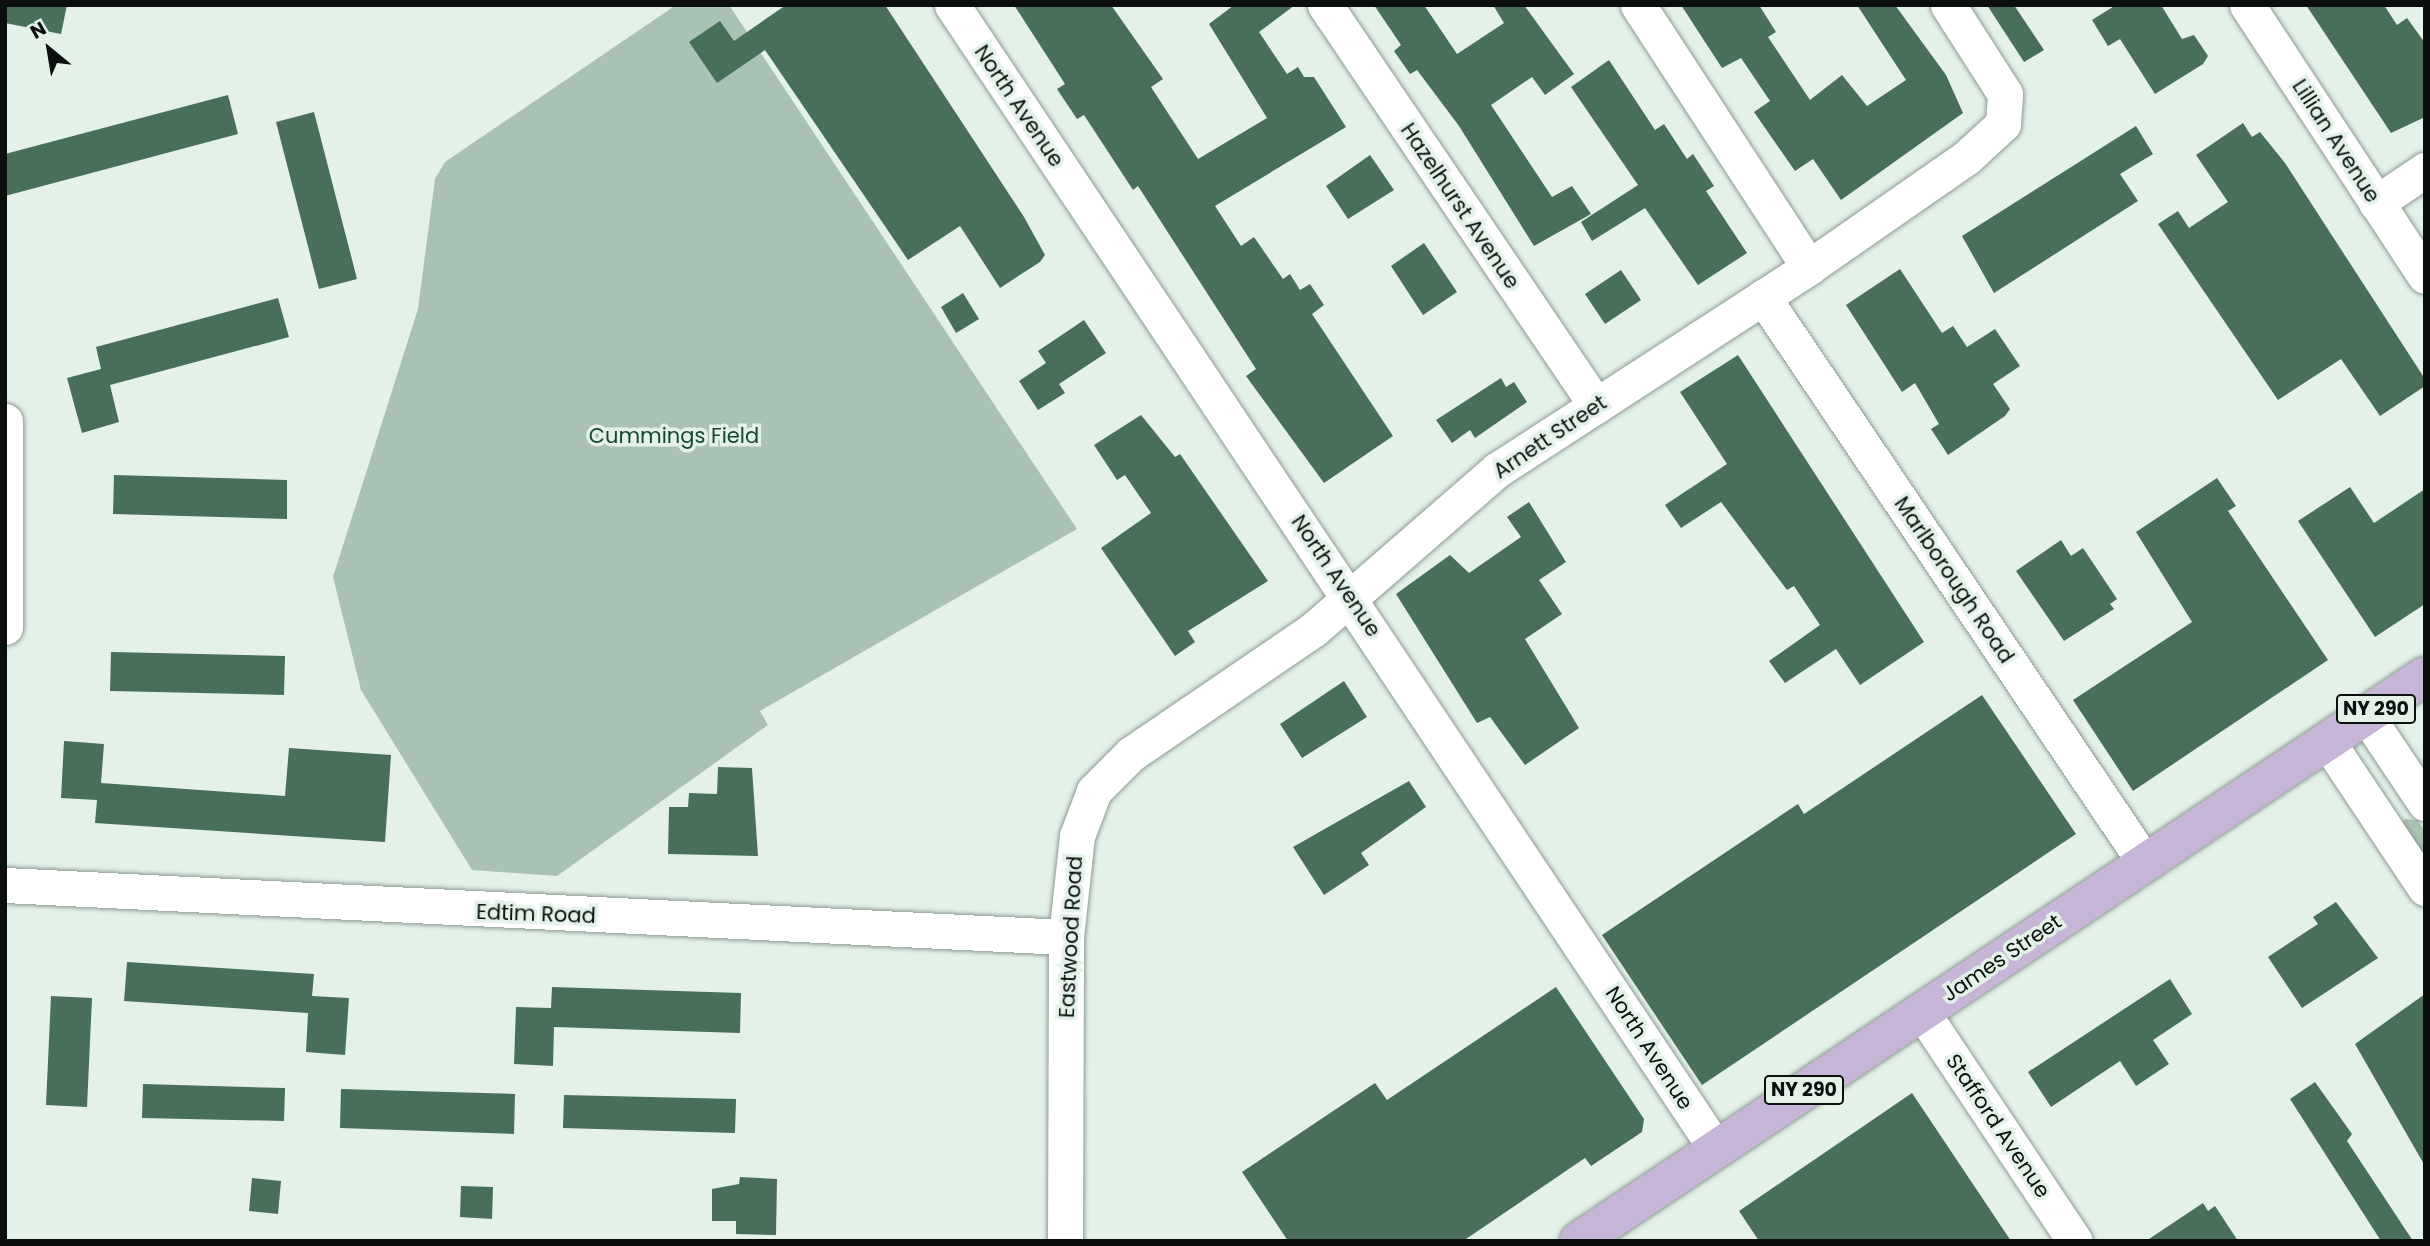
<!DOCTYPE html>
<style>
body{margin:0}
#map{position:relative;width:2430px;height:1246px;overflow:hidden;background:#e3f1e9;font-family:Poppins,sans-serif}
div>[style]{position:absolute}
[style*='--x']{left:calc(var(--x)*1px);top:calc(var(--y)*1px);width:calc(var(--w)*1px);rotate:calc(var(--a)*1deg)}
.green>*{inset:0;background:#a9c2b4}
.building>*{inset:0;background:#496f5b}
.roads{filter:drop-shadow(0 0 2px #8d9b93) drop-shadow(0 0 2px #8d9b93)}
.street>*{height:35px;margin:-17.5px;padding:0 17.5px;transform-origin:17.5px;border-radius:17.5px;background:#fff}
.primary>*{height:38px;margin:-19px;padding:0 19px;transform-origin:19px;border-radius:19px;background:#c7b5d8}
span{translate:-50% -50%;white-space:nowrap;text-align:center;line-height:1.15;-webkit-text-stroke:7px #e3f1e9;paint-order:stroke}
.shield-label span{padding:2px 5px;background:#e3f1e9;border:2px solid;border-radius:5px;-webkit-text-stroke-width:0}
.shield-label{font-size:19px;color:#0b0f0d;font-weight:700}
.street-label{font-size:21px;color:#0b0f0d}
.park-label{font-size:21px;color:#144731}
.frame{position:absolute;inset:0;border:7px solid #0b0f0d;pointer-events:none}
.north{position:absolute;left:14px;top:14px;width:70px;height:70px;-webkit-text-stroke:5px #e3f1e9;paint-order:stroke;rotate:330deg;font-size:19px;font-weight:700;line-height:28px;text-align:center;color:#0b0f0d}
.north::after{content:'';display:block;margin:auto;width:24px;height:32px;background:#0b0f0d;clip-path:polygon(50% 0,100% 100%,50% 72%,0 100%)}
</style>
<div id="map">
<div class="green">
<i style="clip-path:polygon(676px 5px,729px 5px,1077px 529px,760px 711px,768px 725px,557px 876px,472px 870px,361px 690px,333px 577px,418px 309px,435px 179px,445px 162px)"></i>
<i style="clip-path:polygon(2405px 819px,2417px 820px,2425px 831px,2425px 867px,2401px 823px)"></i>
</div>
<div class="building">
<i style="clip-path:polygon(5px 5px,67px 5px,61px 34px,5px 23px)"></i>
<i style="clip-path:polygon(786px 5px,885px 5px,1024px 217px,1045px 255px,1040px 262px,1000px 288px,960px 226px,908px 260px,765px 50px,717px 83px,689px 42px,720px 21px,734px 41px)"></i>
<i style="clip-path:polygon(1014px 5px,1111px 5px,1163px 79px,1151px 87px,1198px 159px,1267px 118px,1209px 24px,1234px 5px,1295px 5px,1259px 32px,1287px 74px,1298px 67px,1304px 77px,1314px 77px,1346px 127px,1215px 206px,1241px 246px,1254px 237px,1283px 279px,1290px 274px,1300px 290px,1310px 284px,1324px 305px,1312px 314px,1393px 436px,1324px 483px,1246px 376px,1256px 369px,1138px 186px,1133px 190px,1084px 115px,1077px 119px,1057px 89px,1065px 84px)"></i>
<i style="clip-path:polygon(1374px 5px,1424px 5px,1457px 54px,1504px 23px,1493px 5px,1524px 5px,1574px 74px,1545px 95px,1532px 77px,1491px 105px,1552px 197px,1572px 186px,1591px 214px,1534px 246px,1459px 126px,1417px 70px,1410px 74px,1394px 51px,1401px 45px)"></i>
<i style="clip-path:polygon(1681px 5px,1759px 5px,1776px 32px,1768px 37px,1810px 100px,1842px 75px,1867px 106px,1906px 80px,1857px 5px,1895px 5px,1946px 75px,1963px 113px,1841px 200px,1813px 159px,1795px 171px,1754px 112px,1770px 101px,1741px 58px,1722px 68px)"></i>
<i style="clip-path:polygon(1987px 5px,2014px 5px,2044px 50px,2024px 62px)"></i>
<i style="clip-path:polygon(2116px 5px,2161px 5px,2182px 39px,2194px 35px,2208px 56px,2203px 64px,2155px 94px,2120px 39px,2108px 46px,2092px 20px)"></i>
<i style="clip-path:polygon(2306px 5px,2384px 5px,2397px 25px,2407px 18px,2425px 43px,2425px 117px,2391px 133px)"></i>
<i style="clip-path:polygon(1609px 60px,1655px 130px,1664px 124px,1687px 159px,1693px 154px,1714px 186px,1706px 191px,1747px 253px,1698px 285px,1645px 208px,1592px 241px,1581px 222px,1638px 185px,1571px 87px)"></i>
<i style="clip-path:polygon(228px 95px,238px 134px,5px 196px,5px 154px)"></i>
<i style="clip-path:polygon(314px 112px,357px 279px,319px 289px,276px 122px)"></i>
<i style="clip-path:polygon(2243px 123px,2252px 137px,2260px 132px,2285px 163px,2425px 379px,2425px 386px,2380px 416px,2341px 359px,2278px 400px,2158px 224px,2178px 211px,2189px 228px,2228px 202px,2196px 155px)"></i>
<i style="clip-path:polygon(2136px 126px,2153px 154px,2120px 174px,2138px 201px,1994px 293px,1962px 236px)"></i>
<i style="clip-path:polygon(1370px 155px,1394px 190px,1348px 219px,1326px 186px)"></i>
<i style="clip-path:polygon(1424px 243px,1457px 292px,1423px 315px,1391px 266px)"></i>
<i style="clip-path:polygon(1900px 269px,1942px 333px,1953px 326px,1967px 347px,1995px 329px,2020px 366px,1993px 384px,2010px 409px,2005px 416px,1948px 455px,1931px 429px,1939px 424px,1915px 383px,1902px 392px,1846px 305px)"></i>
<i style="clip-path:polygon(1621px 270px,1641px 300px,1605px 324px,1585px 294px)"></i>
<i style="clip-path:polygon(963px 293px,979px 319px,956px 333px,941px 307px)"></i>
<i style="clip-path:polygon(278px 298px,289px 337px,110px 385px,119px 422px,82px 433px,67px 378px,101px 369px,96px 347px)"></i>
<i style="clip-path:polygon(1084px 320px,1106px 353px,1059px 384px,1065px 393px,1038px 410px,1019px 381px,1046px 363px,1038px 351px)"></i>
<i style="clip-path:polygon(1738px 355px,1924px 642px,1860px 685px,1836px 649px,1785px 683px,1769px 661px,1820px 625px,1794px 586px,1787px 590px,1721px 502px,1681px 528px,1665px 505px,1727px 464px,1680px 392px)"></i>
<i style="clip-path:polygon(1501px 378px,1506px 387px,1514px 382px,1527px 402px,1475px 438px,1470px 430px,1452px 443px,1436px 420px)"></i>
<i style="clip-path:polygon(1141px 415px,1175px 457px,1180px 454px,1268px 581px,1188px 631px,1195px 642px,1175px 656px,1101px 548px,1151px 513px,1125px 475px,1117px 480px,1094px 445px)"></i>
<i style="clip-path:polygon(114px 475px,287px 480px,287px 519px,113px 514px)"></i>
<i style="clip-path:polygon(2217px 478px,2236px 506px,2228px 511px,2328px 660px,2133px 791px,2073px 700px,2192px 622px,2136px 532px)"></i>
<i style="clip-path:polygon(2350px 487px,2374px 523px,2425px 489px,2425px 604px,2375px 637px,2298px 521px)"></i>
<i style="clip-path:polygon(1529px 502px,1566px 562px,1539px 580px,1562px 614px,1525px 639px,1579px 728px,1525px 765px,1490px 717px,1477px 723px,1396px 594px,1450px 555px,1469px 573px,1521px 537px,1507px 517px)"></i>
<i style="clip-path:polygon(2061px 540px,2071px 556px,2083px 548px,2117px 599px,2110px 604px,2114px 609px,2064px 641px,2016px 571px)"></i>
<i style="clip-path:polygon(111px 652px,285px 656px,284px 695px,110px 691px)"></i>
<i style="clip-path:polygon(1344px 681px,1367px 717px,1302px 758px,1280px 724px)"></i>
<i style="clip-path:polygon(1982px 695px,2076px 834px,1702px 1085px,1602px 935px,1798px 804px,1804px 814px)"></i>
<i style="clip-path:polygon(64px 741px,104px 744px,101px 783px,285px 796px,289px 748px,391px 755px,385px 842px,95px 823px,97px 800px,61px 798px)"></i>
<i style="clip-path:polygon(718px 767px,752px 768px,758px 856px,668px 854px,669px 807px,688px 807px,689px 793px,717px 794px)"></i>
<i style="clip-path:polygon(1409px 781px,1426px 807px,1361px 853px,1369px 865px,1324px 895px,1293px 847px)"></i>
<i style="clip-path:polygon(2336px 902px,2378px 958px,2302px 1008px,2268px 957px,2318px 924px,2313px 917px)"></i>
<i style="clip-path:polygon(127px 962px,314px 974px,312px 996px,349px 998px,345px 1055px,306px 1052px,308px 1013px,124px 1001px)"></i>
<i style="clip-path:polygon(2170px 979px,2192px 1014px,2153px 1040px,2169px 1064px,2136px 1086px,2120px 1061px,2051px 1107px,2028px 1072px)"></i>
<i style="clip-path:polygon(552px 987px,741px 993px,740px 1033px,554px 1027px,553px 1066px,514px 1064px,516px 1007px,551px 1008px)"></i>
<i style="clip-path:polygon(1556px 987px,1644px 1119px,1642px 1132px,1591px 1166px,1585px 1158px,1463px 1241px,1288px 1241px,1242px 1172px,1375px 1083px,1387px 1100px)"></i>
<i style="clip-path:polygon(2425px 994px,2425px 1166px,2355px 1044px)"></i>
<i style="clip-path:polygon(51px 996px,92px 998px,87px 1107px,46px 1105px)"></i>
<i style="clip-path:polygon(2315px 1082px,2352px 1134px,2347px 1141px,2413px 1241px,2381px 1241px,2290px 1099px)"></i>
<i style="clip-path:polygon(143px 1084px,285px 1088px,284px 1121px,142px 1118px)"></i>
<i style="clip-path:polygon(341px 1089px,515px 1094px,514px 1134px,340px 1128px)"></i>
<i style="clip-path:polygon(1912px 1093px,2011px 1241px,1759px 1241px,1739px 1211px)"></i>
<i style="clip-path:polygon(564px 1095px,736px 1099px,735px 1133px,563px 1128px)"></i>
<i style="clip-path:polygon(740px 1177px,777px 1179px,776px 1235px,736px 1234px,736px 1221px,712px 1221px,712px 1189px,739px 1184px)"></i>
<i style="clip-path:polygon(252px 1178px,281px 1181px,278px 1214px,249px 1211px)"></i>
<i style="clip-path:polygon(461px 1186px,493px 1187px,492px 1219px,460px 1217px)"></i>
<i style="clip-path:polygon(2203px 1203px,2208px 1211px,2215px 1206px,2238px 1241px,2146px 1241px)"></i>
</div>
<div class="roads">
<div class="street">
<i style="--x:952;--y:5;--w:1376;--a:56.26"></i>
<i style="--x:1325;--y:5;--w:484;--a:55.9"></i>
<i style="--x:1638;--y:5;--w:313;--a:56.9"></i>
<i style="--x:2247;--y:5;--w:324;--a:56.7"></i>
<i style="--x:2376;--y:203;--w:59;--a:-34"></i>
<i style="--x:1763;--y:297;--w:683;--a:55.98"></i>
<i style="--x:5;--y:421;--w:206;--a:90"></i>
<i style="--x:2366;--y:715;--w:106;--a:56.2"></i>
<i style="--x:2327;--y:741;--w:177;--a:56.3"></i>
<i style="--x:5;--y:885;--w:1062;--a:2.81"></i>
<i style="--x:1922;--y:1012;--w:275;--a:56.3"></i>
<i style="--x:1065;--y:1241;--w:304;--a:-89.8"></i>
<i style="--x:1066;--y:937;--w:102;--a:-83.8"></i>
<i style="--x:1077;--y:836;--w:48;--a:-69.3"></i>
<i style="--x:1094;--y:791;--w:52;--a:-45"></i>
<i style="--x:1131;--y:754;--w:222;--a:-34.3"></i>
<i style="--x:1314;--y:629;--w:242;--a:-41"></i>
<i style="--x:1497;--y:470;--w:372;--a:-33"></i>
<i style="--x:1809;--y:267;--w:193;--a:-34.8"></i>
<i style="--x:1967;--y:157;--w:49;--a:-42.5"></i>
<i style="--x:2003;--y:124;--w:30;--a:-86"></i>
<i style="--x:2005;--y:94;--w:106;--a:-122.6"></i>
</div>
<div class="primary">
<i style="--x:1579;--y:1241;--w:1017;--a:-33.74"></i>
</div>
</div>
<div class="shield-label">
<span style="left:2376px;top:709px">NY 290</span>
<span style="left:1804px;top:1090px">NY 290</span>
</div>
<div class="street-label">
<span style="left:1019px;top:106px;rotate:56deg">North Avenue</span>
<span style="left:2336px;top:141px;rotate:57deg">Lillian Avenue</span>
<span style="left:1460px;top:206px;rotate:56deg">Hazelhurst Avenue</span>
<span style="left:1550px;top:437px;rotate:-34deg">Arnett Street</span>
<span style="left:1336px;top:576px;rotate:56deg">North Avenue</span>
<span style="left:1954px;top:580px;rotate:56deg">Marlborough Road</span>
<span style="left:536px;top:914px;rotate:2deg">Edtim Road</span>
<span style="left:1071px;top:937px;rotate:-87deg">Eastwood Road</span>
<span style="left:2002px;top:958px;rotate:-34deg">James Street</span>
<span style="left:1649px;top:1048px;rotate:57deg">North Avenue</span>
<span style="left:1998px;top:1126px;rotate:56deg">Stafford Avenue</span>
</div>
<div class="park-label">
<span style="left:674px;top:436px">Cummings Field</span>
</div>
<div class="frame"></div>
<div class="north">N</div>
</div>
